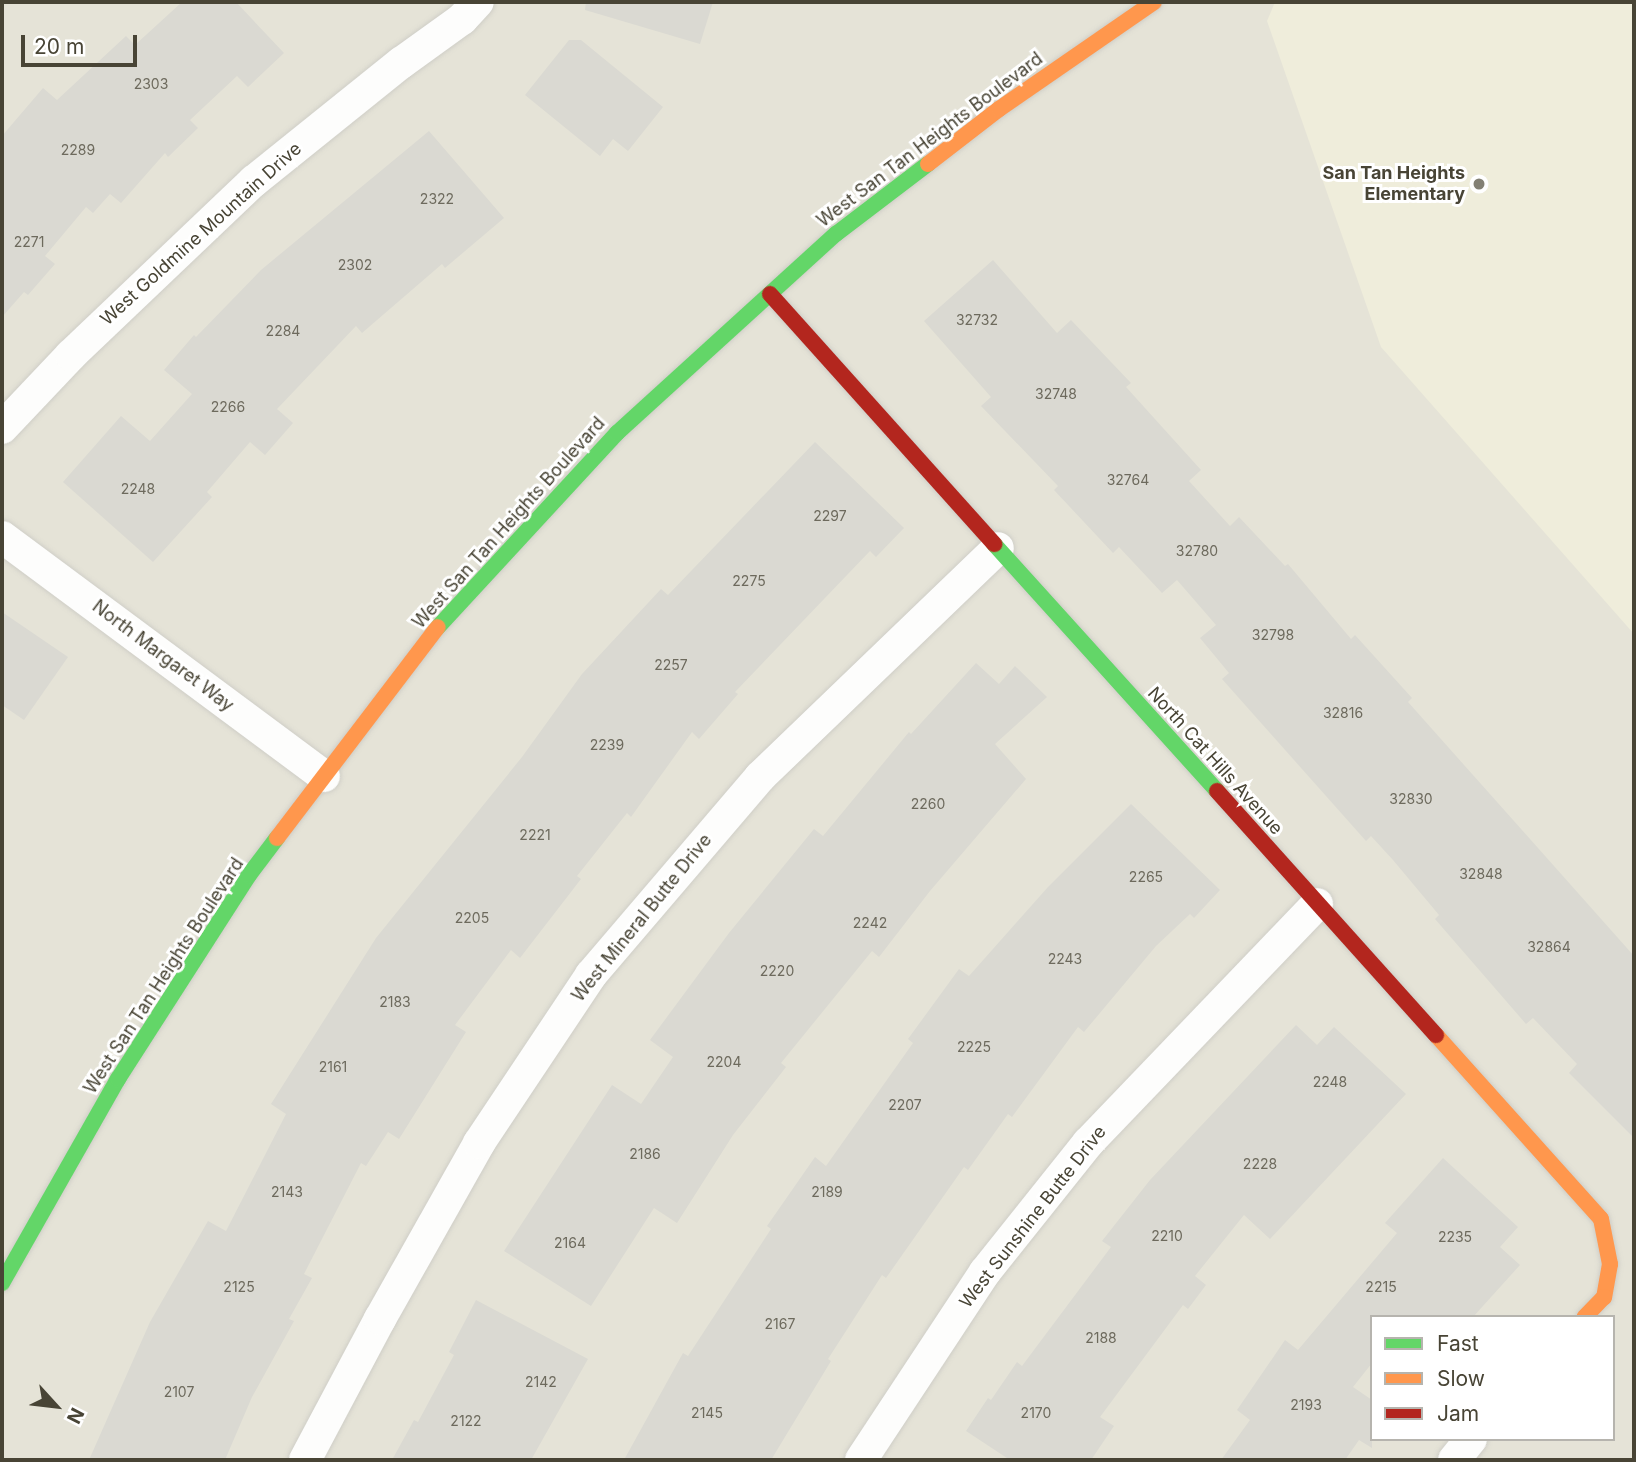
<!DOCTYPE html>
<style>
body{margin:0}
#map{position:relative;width:1636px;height:1462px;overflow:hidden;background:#f0f0ea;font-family:Inter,sans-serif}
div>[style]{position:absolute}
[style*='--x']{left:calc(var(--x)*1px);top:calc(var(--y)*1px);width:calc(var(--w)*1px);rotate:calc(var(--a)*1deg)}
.residential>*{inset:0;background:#e5e3d7}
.education>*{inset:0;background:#efeddb}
.building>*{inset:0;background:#dad9d2}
.roads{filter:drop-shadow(0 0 2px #cfcec7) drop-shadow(0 0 2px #cfcec7)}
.street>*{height:32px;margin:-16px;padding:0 16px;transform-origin:16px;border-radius:16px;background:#fdfdfc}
.fast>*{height:16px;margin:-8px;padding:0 8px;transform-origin:8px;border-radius:8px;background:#63d668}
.slow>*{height:16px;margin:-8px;padding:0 8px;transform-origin:8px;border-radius:8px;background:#ff974d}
.jam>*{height:16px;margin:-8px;padding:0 8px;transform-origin:8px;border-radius:8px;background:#b3261e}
.dots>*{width:19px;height:19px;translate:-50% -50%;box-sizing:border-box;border:4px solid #fff;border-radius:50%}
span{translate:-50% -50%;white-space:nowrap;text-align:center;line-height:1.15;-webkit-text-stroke:6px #fff;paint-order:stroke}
.number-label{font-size:14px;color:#6d6a5d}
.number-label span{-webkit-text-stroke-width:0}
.street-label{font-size:18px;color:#484435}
.poi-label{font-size:18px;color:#484435;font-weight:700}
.right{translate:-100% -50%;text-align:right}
.frame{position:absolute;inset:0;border:4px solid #484435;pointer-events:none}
.legend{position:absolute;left:1370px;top:1315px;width:245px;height:126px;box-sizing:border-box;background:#fff;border:2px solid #b6b4ae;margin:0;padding:9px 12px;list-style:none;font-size:21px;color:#484435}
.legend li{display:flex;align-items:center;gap:14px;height:35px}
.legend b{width:35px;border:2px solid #b6b4ae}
.north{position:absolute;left:21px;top:1371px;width:70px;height:70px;-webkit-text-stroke:5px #fff;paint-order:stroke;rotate:117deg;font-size:19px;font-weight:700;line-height:28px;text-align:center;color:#484435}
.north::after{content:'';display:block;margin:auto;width:24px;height:32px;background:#484435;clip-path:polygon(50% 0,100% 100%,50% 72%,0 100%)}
.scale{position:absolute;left:21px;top:35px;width:116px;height:32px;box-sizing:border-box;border:4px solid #484435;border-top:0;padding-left:9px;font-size:21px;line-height:24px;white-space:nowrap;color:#484435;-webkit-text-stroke:5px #fff;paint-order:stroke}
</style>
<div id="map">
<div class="residential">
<i style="clip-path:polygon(evenodd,2px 2px,1634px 2px,1634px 1460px,2px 1460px,2px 2px,1372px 1317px,1613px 1317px,1613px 1439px,1372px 1439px,1372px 1317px)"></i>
</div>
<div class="education">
<i style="clip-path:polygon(1275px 2px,1634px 2px,1634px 634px,1381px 347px,1267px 21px)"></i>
</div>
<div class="building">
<i style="clip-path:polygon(182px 2px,236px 2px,284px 53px,248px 87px,237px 76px,190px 120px,198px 128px,168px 157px,165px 153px,121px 203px,110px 194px,93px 213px,86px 207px,45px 256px,55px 264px,28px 295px,24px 292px,2px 317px,2px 136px,43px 88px,57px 100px,126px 36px,135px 45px)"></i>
<i style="clip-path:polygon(586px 2px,713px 2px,700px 44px,585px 10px)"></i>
<i style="clip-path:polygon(569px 40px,581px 40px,663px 107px,628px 151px,613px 139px,600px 156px,525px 95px)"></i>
<i style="clip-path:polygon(429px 131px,504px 218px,445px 268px,442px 264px,362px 333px,356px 326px,277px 409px,293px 423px,265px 455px,250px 442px,207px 492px,212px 497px,153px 562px,63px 482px,121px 416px,150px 441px,192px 394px,164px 370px,194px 335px,196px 337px,261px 270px)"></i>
<i style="clip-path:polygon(993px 260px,1057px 333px,1071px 320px,1131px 383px,1126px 387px,1201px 470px,1189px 481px,1230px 526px,1239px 517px,1285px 566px,1288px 564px,1351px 639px,1355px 635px,1412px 698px,1408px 702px,1634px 956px,1634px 1138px,1569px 1073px,1577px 1064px,1533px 1018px,1526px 1024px,1435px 919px,1439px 915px,1393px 860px,1371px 836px,1366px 841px,1222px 679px,1229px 673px,1200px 638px,1216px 625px,1177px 580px,1162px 593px,1119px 547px,1113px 553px,1054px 490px,1058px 486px,981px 406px,991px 397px,924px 321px)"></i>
<i style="clip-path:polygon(815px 442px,904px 528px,876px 557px,870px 551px,735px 692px,738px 694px,699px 739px,692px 732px,631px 817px,627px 813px,577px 876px,581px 879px,520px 958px,511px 950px,455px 1025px,466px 1032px,399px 1139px,388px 1132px,366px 1166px,361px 1163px,304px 1274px,312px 1278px,289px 1319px,294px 1321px,252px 1397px,225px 1460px,89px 1460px,150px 1322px,208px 1221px,226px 1231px,286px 1114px,271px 1104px,376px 938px,522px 757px,582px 674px,661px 589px,668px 595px)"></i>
<i style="clip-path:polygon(2px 612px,68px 657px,24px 720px,2px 705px)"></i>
<i style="clip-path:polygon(976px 663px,999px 684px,1015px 666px,1047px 697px,995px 744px,1026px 779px,930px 891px,879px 957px,872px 951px,781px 1063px,786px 1067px,733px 1135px,677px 1223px,654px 1208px,591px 1306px,504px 1251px,612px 1085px,641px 1104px,673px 1057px,650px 1040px,729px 933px,814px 829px,823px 836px,909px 732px,911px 734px)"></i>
<i style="clip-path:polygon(1131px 804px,1220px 890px,1194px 918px,1190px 914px,1156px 946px,1084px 1032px,1078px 1027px,1012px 1117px,1008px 1114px,968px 1170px,964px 1167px,886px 1278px,882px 1275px,828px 1359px,831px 1361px,771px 1460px,624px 1460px,683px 1353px,688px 1356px,771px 1229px,767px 1226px,815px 1157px,826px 1166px,913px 1043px,908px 1039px,959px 969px,969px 976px,1048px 887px)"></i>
<i style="clip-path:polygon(1296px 1025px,1317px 1045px,1334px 1027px,1406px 1094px,1270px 1239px,1244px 1215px,1195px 1276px,1206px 1285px,1188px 1309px,1183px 1305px,1100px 1417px,1114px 1426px,1091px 1460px,1010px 1460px,966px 1431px,988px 1398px,991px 1400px,1017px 1362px,1022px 1366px,1111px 1247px,1102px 1241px,1150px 1180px)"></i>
<i style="clip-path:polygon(1443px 1158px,1518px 1227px,1500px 1247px,1520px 1265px,1473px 1317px,1372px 1317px,1372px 1363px,1353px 1387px,1372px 1400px,1372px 1448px,1359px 1440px,1345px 1460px,1221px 1460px,1250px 1420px,1237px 1410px,1285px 1340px,1298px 1350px,1397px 1233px,1385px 1223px)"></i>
<i style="clip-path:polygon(476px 1300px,588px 1359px,531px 1460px,392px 1460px,414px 1420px,418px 1422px,454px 1355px,449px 1352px)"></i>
</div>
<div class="roads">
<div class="street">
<i style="--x:2;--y:428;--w:100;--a:-46.6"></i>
<i style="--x:71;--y:355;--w:253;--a:-43.6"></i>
<i style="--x:254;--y:181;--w:189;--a:-38.8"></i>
<i style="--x:401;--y:63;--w:75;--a:-35.8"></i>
<i style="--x:462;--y:19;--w:23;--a:-47"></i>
<i style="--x:2;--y:537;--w:401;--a:36.6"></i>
<i style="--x:305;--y:1460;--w:160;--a:-62"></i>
<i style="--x:380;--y:1319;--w:202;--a:-60.6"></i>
<i style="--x:479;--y:1143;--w:202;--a:-56.3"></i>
<i style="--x:591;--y:975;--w:260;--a:-49.5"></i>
<i style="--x:760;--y:777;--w:330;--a:-43.9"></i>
<i style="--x:861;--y:1460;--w:225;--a:-56.6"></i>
<i style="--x:985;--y:1272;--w:165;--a:-51.4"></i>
<i style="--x:1088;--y:1143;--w:331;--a:-46.2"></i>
<i style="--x:1454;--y:1460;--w:27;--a:-51"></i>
</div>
<div class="fast">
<i style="--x:994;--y:544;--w:333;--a:47.9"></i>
<i style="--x:438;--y:627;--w:264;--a:-47.3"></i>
<i style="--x:617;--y:433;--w:296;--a:-42.3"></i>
<i style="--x:836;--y:234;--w:116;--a:-37.3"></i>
<i style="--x:2;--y:1283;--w:235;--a:-60.4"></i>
<i style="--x:118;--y:1079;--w:242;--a:-57.3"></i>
<i style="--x:249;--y:875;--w:46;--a:-52.9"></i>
</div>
<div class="slow">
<i style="--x:928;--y:164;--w:90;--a:-37.8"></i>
<i style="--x:999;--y:109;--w:188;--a:-34.6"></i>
<i style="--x:277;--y:838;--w:265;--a:-52.7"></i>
<i style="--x:1436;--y:1035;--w:247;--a:48.1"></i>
<i style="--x:1601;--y:1219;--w:46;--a:78.7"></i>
<i style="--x:1610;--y:1264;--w:34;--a:100"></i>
<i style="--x:1604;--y:1297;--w:28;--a:134"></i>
</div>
<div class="jam">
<i style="--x:770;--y:294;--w:336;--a:48.1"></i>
<i style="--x:1217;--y:791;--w:328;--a:48.1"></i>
</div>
</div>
<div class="dots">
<i style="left:1479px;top:184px;background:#838074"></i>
</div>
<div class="number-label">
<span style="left:151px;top:84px">2303</span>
<span style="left:78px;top:150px">2289</span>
<span style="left:437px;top:199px">2322</span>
<span style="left:29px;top:242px">2271</span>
<span style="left:355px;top:265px">2302</span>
<span style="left:977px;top:320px">32732</span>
<span style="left:283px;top:331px">2284</span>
<span style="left:1056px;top:394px">32748</span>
<span style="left:228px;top:407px">2266</span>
<span style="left:1128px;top:480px">32764</span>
<span style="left:138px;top:489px">2248</span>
<span style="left:830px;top:516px">2297</span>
<span style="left:1197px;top:551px">32780</span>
<span style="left:749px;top:581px">2275</span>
<span style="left:1273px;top:635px">32798</span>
<span style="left:671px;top:665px">2257</span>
<span style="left:1343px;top:713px">32816</span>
<span style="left:607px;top:745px">2239</span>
<span style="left:1411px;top:799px">32830</span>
<span style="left:928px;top:804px">2260</span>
<span style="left:535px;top:835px">2221</span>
<span style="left:1481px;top:874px">32848</span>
<span style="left:1146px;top:877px">2265</span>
<span style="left:472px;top:918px">2205</span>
<span style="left:870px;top:923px">2242</span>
<span style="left:1549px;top:947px">32864</span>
<span style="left:1065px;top:959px">2243</span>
<span style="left:777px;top:971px">2220</span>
<span style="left:395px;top:1002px">2183</span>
<span style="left:974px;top:1047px">2225</span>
<span style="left:724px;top:1062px">2204</span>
<span style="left:333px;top:1067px">2161</span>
<span style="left:1330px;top:1082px">2248</span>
<span style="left:905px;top:1105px">2207</span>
<span style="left:645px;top:1154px">2186</span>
<span style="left:1260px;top:1164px">2228</span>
<span style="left:287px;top:1192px">2143</span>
<span style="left:827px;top:1192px">2189</span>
<span style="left:1167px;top:1236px">2210</span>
<span style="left:1455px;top:1237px">2235</span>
<span style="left:570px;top:1243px">2164</span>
<span style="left:239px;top:1287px">2125</span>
<span style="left:1381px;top:1287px">2215</span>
<span style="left:780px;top:1324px">2167</span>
<span style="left:1101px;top:1338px">2188</span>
<span style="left:541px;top:1382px">2142</span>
<span style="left:179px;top:1392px">2107</span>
<span style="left:1306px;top:1405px">2193</span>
<span style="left:707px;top:1413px">2145</span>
<span style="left:1036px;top:1413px">2170</span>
<span style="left:466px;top:1421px">2122</span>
</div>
<div class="street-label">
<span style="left:930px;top:140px;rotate:-37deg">West San Tan Heights Boulevard</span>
<span style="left:201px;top:234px;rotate:-42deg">West Goldmine Mountain Drive</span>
<span style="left:509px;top:523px;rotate:-48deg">West San Tan Heights Boulevard</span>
<span style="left:163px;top:656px;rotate:37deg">North Margaret Way</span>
<span style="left:1215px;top:761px;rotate:48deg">North Cat Hills Avenue</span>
<span style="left:642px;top:918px;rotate:-51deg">West Mineral Butte Drive</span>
<span style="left:164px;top:976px;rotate:-57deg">West San Tan Heights Boulevard</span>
<span style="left:1033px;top:1217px;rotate:-52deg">West Sunshine Butte Drive</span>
</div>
<div class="poi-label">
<span class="right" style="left:1465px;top:184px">San Tan Heights<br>Elementary</span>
</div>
<div class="frame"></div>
<ul class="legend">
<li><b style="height:9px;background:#63d668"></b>Fast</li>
<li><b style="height:9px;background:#ff974d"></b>Slow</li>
<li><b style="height:9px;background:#b3261e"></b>Jam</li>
</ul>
<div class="north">N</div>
<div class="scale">20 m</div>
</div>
